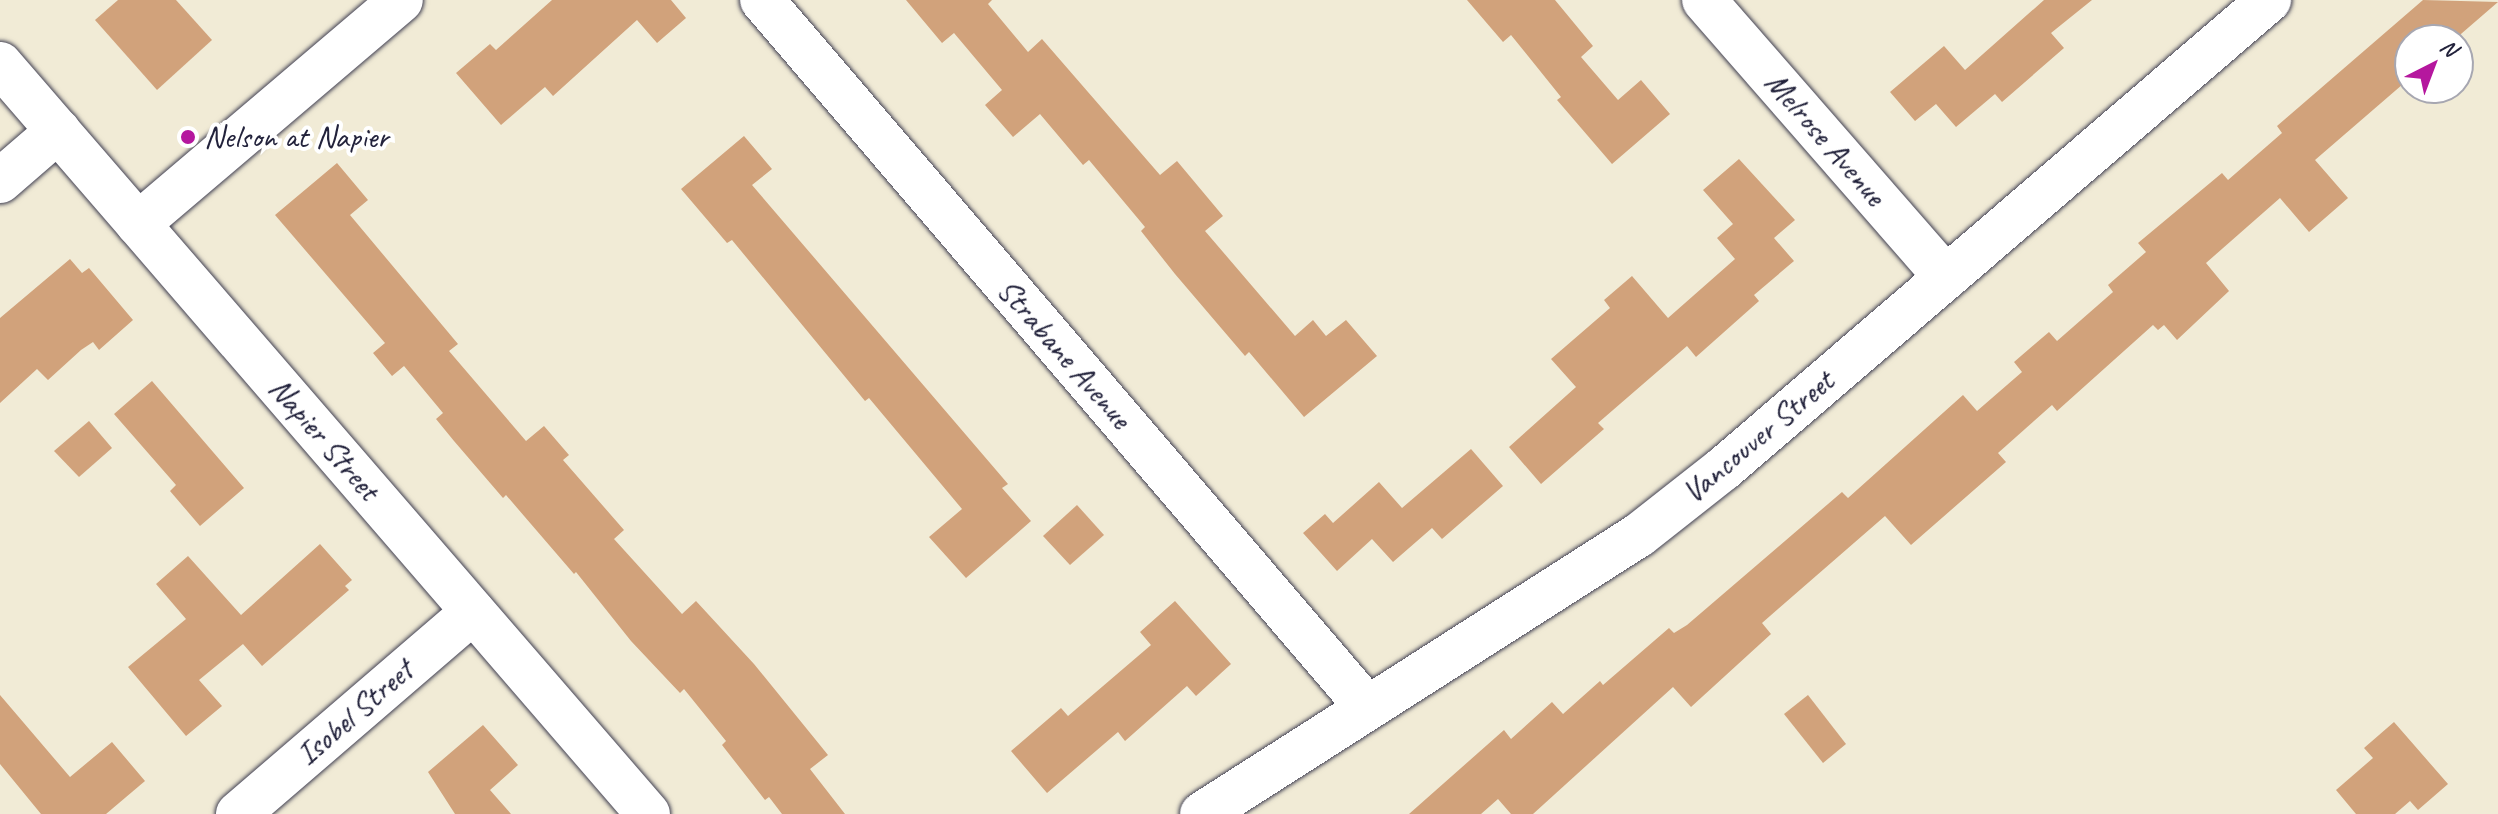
<!DOCTYPE html>
<style>
body{margin:0}
#map{position:relative;width:2498px;height:814px;overflow:hidden;background:#f1ebd6;font-family:Caveat,sans-serif}
div>[style]{position:absolute}
[style*='--x']{left:calc(var(--x)*1px);top:calc(var(--y)*1px);width:calc(var(--w)*1px);rotate:calc(var(--a)*1deg)}
.building>*{inset:0;background:#d1a27b}
.roads{filter:drop-shadow(0 0 2px #414052) drop-shadow(0 0 2px #414052)}
.minor>*{height:44px;margin:-22px;padding:0 22px;transform-origin:22px;border-radius:22px;background:#fff}
.dots>*{width:22px;height:22px;translate:-50% -50%;box-sizing:border-box;border:4px solid #fff;border-radius:50%}
span{translate:-50% -50%;white-space:nowrap;text-align:center;line-height:1.15;-webkit-text-stroke:8px #fff;paint-order:stroke}
.poi-label{font-size:32px;color:#22223b}
.left{translate:0 -50%;text-align:left}
.street-label{font-size:32px;color:#22223b}
.north{position:absolute;left:2394px;top:24px;width:80px;height:80px;box-sizing:border-box;background:#fff;border:2px solid #a7a7b1;border-radius:50%;rotate:42deg;font-size:22px;font-weight:700;line-height:32px;text-align:center;color:#22223b}
.north::after{content:'';display:block;margin:auto;width:28px;height:36px;background:#b5179e;clip-path:polygon(50% 0,100% 100%,50% 72%,0 100%)}
</style>
<div id="map">
<div class="building">
<i style="clip-path:polygon(118px 0,176px 0,212px 40px,157px 90px,95px 20px)"></i>
<i style="clip-path:polygon(552px 0,671px 0,686px 18px,657px 43px,637px 20px,553px 96px,545px 87px,501px 125px,456px 73px,490px 44px,496px 50px)"></i>
<i style="clip-path:polygon(906px 0,992px 0,988px 4px,1028px 52px,1042px 39px,1160px 175px,1177px 161px,1223px 216px,1205px 231px,1295px 336px,1313px 320px,1326px 336px,1346px 320px,1377px 356px,1304px 417px,1249px 352px,1245px 356px,1175px 274px,1141px 231px,1145px 227px,1089px 160px,1083px 165px,1040px 114px,1013px 137px,985px 105px,1002px 90px,954px 33px,942px 43px)"></i>
<i style="clip-path:polygon(1467px 0,1555px 0,1593px 46px,1581px 57px,1618px 100px,1641px 80px,1670px 114px,1612px 164px,1557px 100px,1561px 97px,1511px 35px,1503px 42px)"></i>
<i style="clip-path:polygon(2044px 0,2092px 0,2051px 33px,2064px 48px,2002px 102px,1995px 94px,1956px 127px,1936px 104px,1915px 121px,1890px 92px,1944px 46px,1965px 70px)"></i>
<i style="clip-path:polygon(2423px 0,2498px 2px,2454px 40px,2410px 40px,2410px 78px,2315px 160px,2348px 198px,2309px 232px,2280px 198px,2206px 263px,2229px 291px,2177px 340px,2164px 325px,2158px 330px,2153px 325px,2057px 411px,2052px 405px,1998px 453px,2006px 462px,1911px 545px,1885px 516px,1762px 623px,1771px 634px,1691px 707px,1673px 687px,1533px 814px,1511px 814px,1498px 799px,1481px 814px,1409px 814px,1504px 730px,1511px 739px,1552px 702px,1563px 714px,1600px 681px,1603px 685px,1669px 628px,1674px 633px,1687px 625px,1842px 492px,1848px 498px,1963px 395px,1977px 411px,2022px 372px,2014px 362px,2049px 332px,2057px 341px,2113px 292px,2108px 285px,2146px 252px,2138px 243px,2222px 173px,2228px 180px,2282px 133px,2277px 126px)"></i>
<i style="clip-path:polygon(744px 136px,772px 169px,752px 185px,1008px 484px,1002px 488px,1031px 521px,966px 578px,929px 537px,962px 509px,869px 398px,865px 401px,732px 240px,727px 243px,681px 189px)"></i>
<i style="clip-path:polygon(1739px 159px,1795px 220px,1774px 238px,1794px 261px,1754px 295px,1759px 301px,1696px 357px,1687px 346px,1598px 423px,1604px 429px,1541px 484px,1509px 447px,1576px 387px,1551px 359px,1610px 308px,1604px 300px,1632px 276px,1668px 318px,1735px 259px,1717px 238px,1733px 224px,1703px 190px)"></i>
<i style="clip-path:polygon(337px 163px,368px 200px,350px 215px,458px 344px,449px 351px,526px 441px,544px 426px,569px 455px,563px 460px,624px 530px,614px 539px,682px 614px,696px 601px,754px 664px,828px 755px,810px 769px,845px 814px,782px 814px,769px 797px,765px 800px,722px 745px,726px 741px,684px 689px,680px 693px,631px 641px,576px 572px,574px 574px,506px 495px,503px 498px,454px 441px,436px 419px,443px 413px,404px 366px,392px 376px,373px 353px,385px 343px,275px 215px)"></i>
<i style="clip-path:polygon(70px 259px,82px 273px,89px 268px,133px 320px,99px 350px,93px 342px,81px 350px,48px 380px,37px 369px,0 403px,0 318px)"></i>
<i style="clip-path:polygon(152px 381px,244px 488px,200px 526px,170px 491px,176px 485px,114px 414px)"></i>
<i style="clip-path:polygon(89px 421px,112px 448px,79px 477px,54px 451px)"></i>
<i style="clip-path:polygon(1471px 449px,1503px 486px,1442px 539px,1432px 528px,1393px 562px,1372px 539px,1337px 571px,1303px 533px,1325px 514px,1333px 523px,1379px 482px,1402px 508px)"></i>
<i style="clip-path:polygon(1077px 505px,1104px 535px,1070px 565px,1043px 536px)"></i>
<i style="clip-path:polygon(320px 544px,352px 580px,345px 586px,349px 590px,262px 666px,243px 644px,199px 680px,222px 706px,186px 736px,128px 667px,186px 619px,156px 584px,188px 556px,241px 615px)"></i>
<i style="clip-path:polygon(1175px 601px,1231px 664px,1196px 696px,1187px 686px,1125px 741px,1118px 732px,1047px 793px,1011px 751px,1061px 708px,1068px 716px,1151px 645px,1140px 632px)"></i>
<i style="clip-path:polygon(0 695px,70px 777px,112px 742px,145px 781px,106px 814px,41px 814px,0 764px)"></i>
<i style="clip-path:polygon(1808px 695px,1846px 744px,1823px 763px,1784px 714px)"></i>
<i style="clip-path:polygon(2394px 722px,2448px 784px,2418px 810px,2410px 801px,2395px 814px,2356px 814px,2336px 790px,2373px 758px,2364px 748px)"></i>
<i style="clip-path:polygon(483px 725px,518px 765px,490px 790px,511px 814px,455px 814px,428px 772px)"></i>
</div>
<div class="roads">
<div class="minor">
<i style="--x:762;--y:0;--w:931;--a:49.45"></i>
<i style="--x:1704;--y:0;--w:368;--a:48.9"></i>
<i style="--x:0;--y:64;--w:991;--a:49.17"></i>
<i style="--x:0;--y:181;--w:77;--a:-40.8"></i>
<i style="--x:138;--y:224;--w:345;--a:-40.4"></i>
<i style="--x:238;--y:814;--w:310;--a:-40.7"></i>
<i style="--x:1202;--y:814;--w:518;--a:-32.56"></i>
<i style="--x:1639;--y:535;--w:107;--a:-38.2"></i>
<i style="--x:1723;--y:469;--w:720;--a:-40.66"></i>
</div>
</div>
<div class="dots">
<i style="left:188px;top:137px;background:#b5179e"></i>
</div>
<div class="poi-label">
<span class="left" style="left:204px;top:137px">Nelson at Napier</span>
</div>
<div class="street-label">
<span style="left:1825px;top:139px;rotate:49deg">Melrose Avenue</span>
<span style="left:1064px;top:354px;rotate:49deg">Strabane Avenue</span>
<span style="left:1758px;top:437px;rotate:-40deg">Vancouver Street</span>
<span style="left:324px;top:439px;rotate:49deg">Napier Street</span>
<span style="left:355px;top:713px;rotate:-41deg">Isobel Street</span>
</div>
<div class="north">N</div>
</div>
